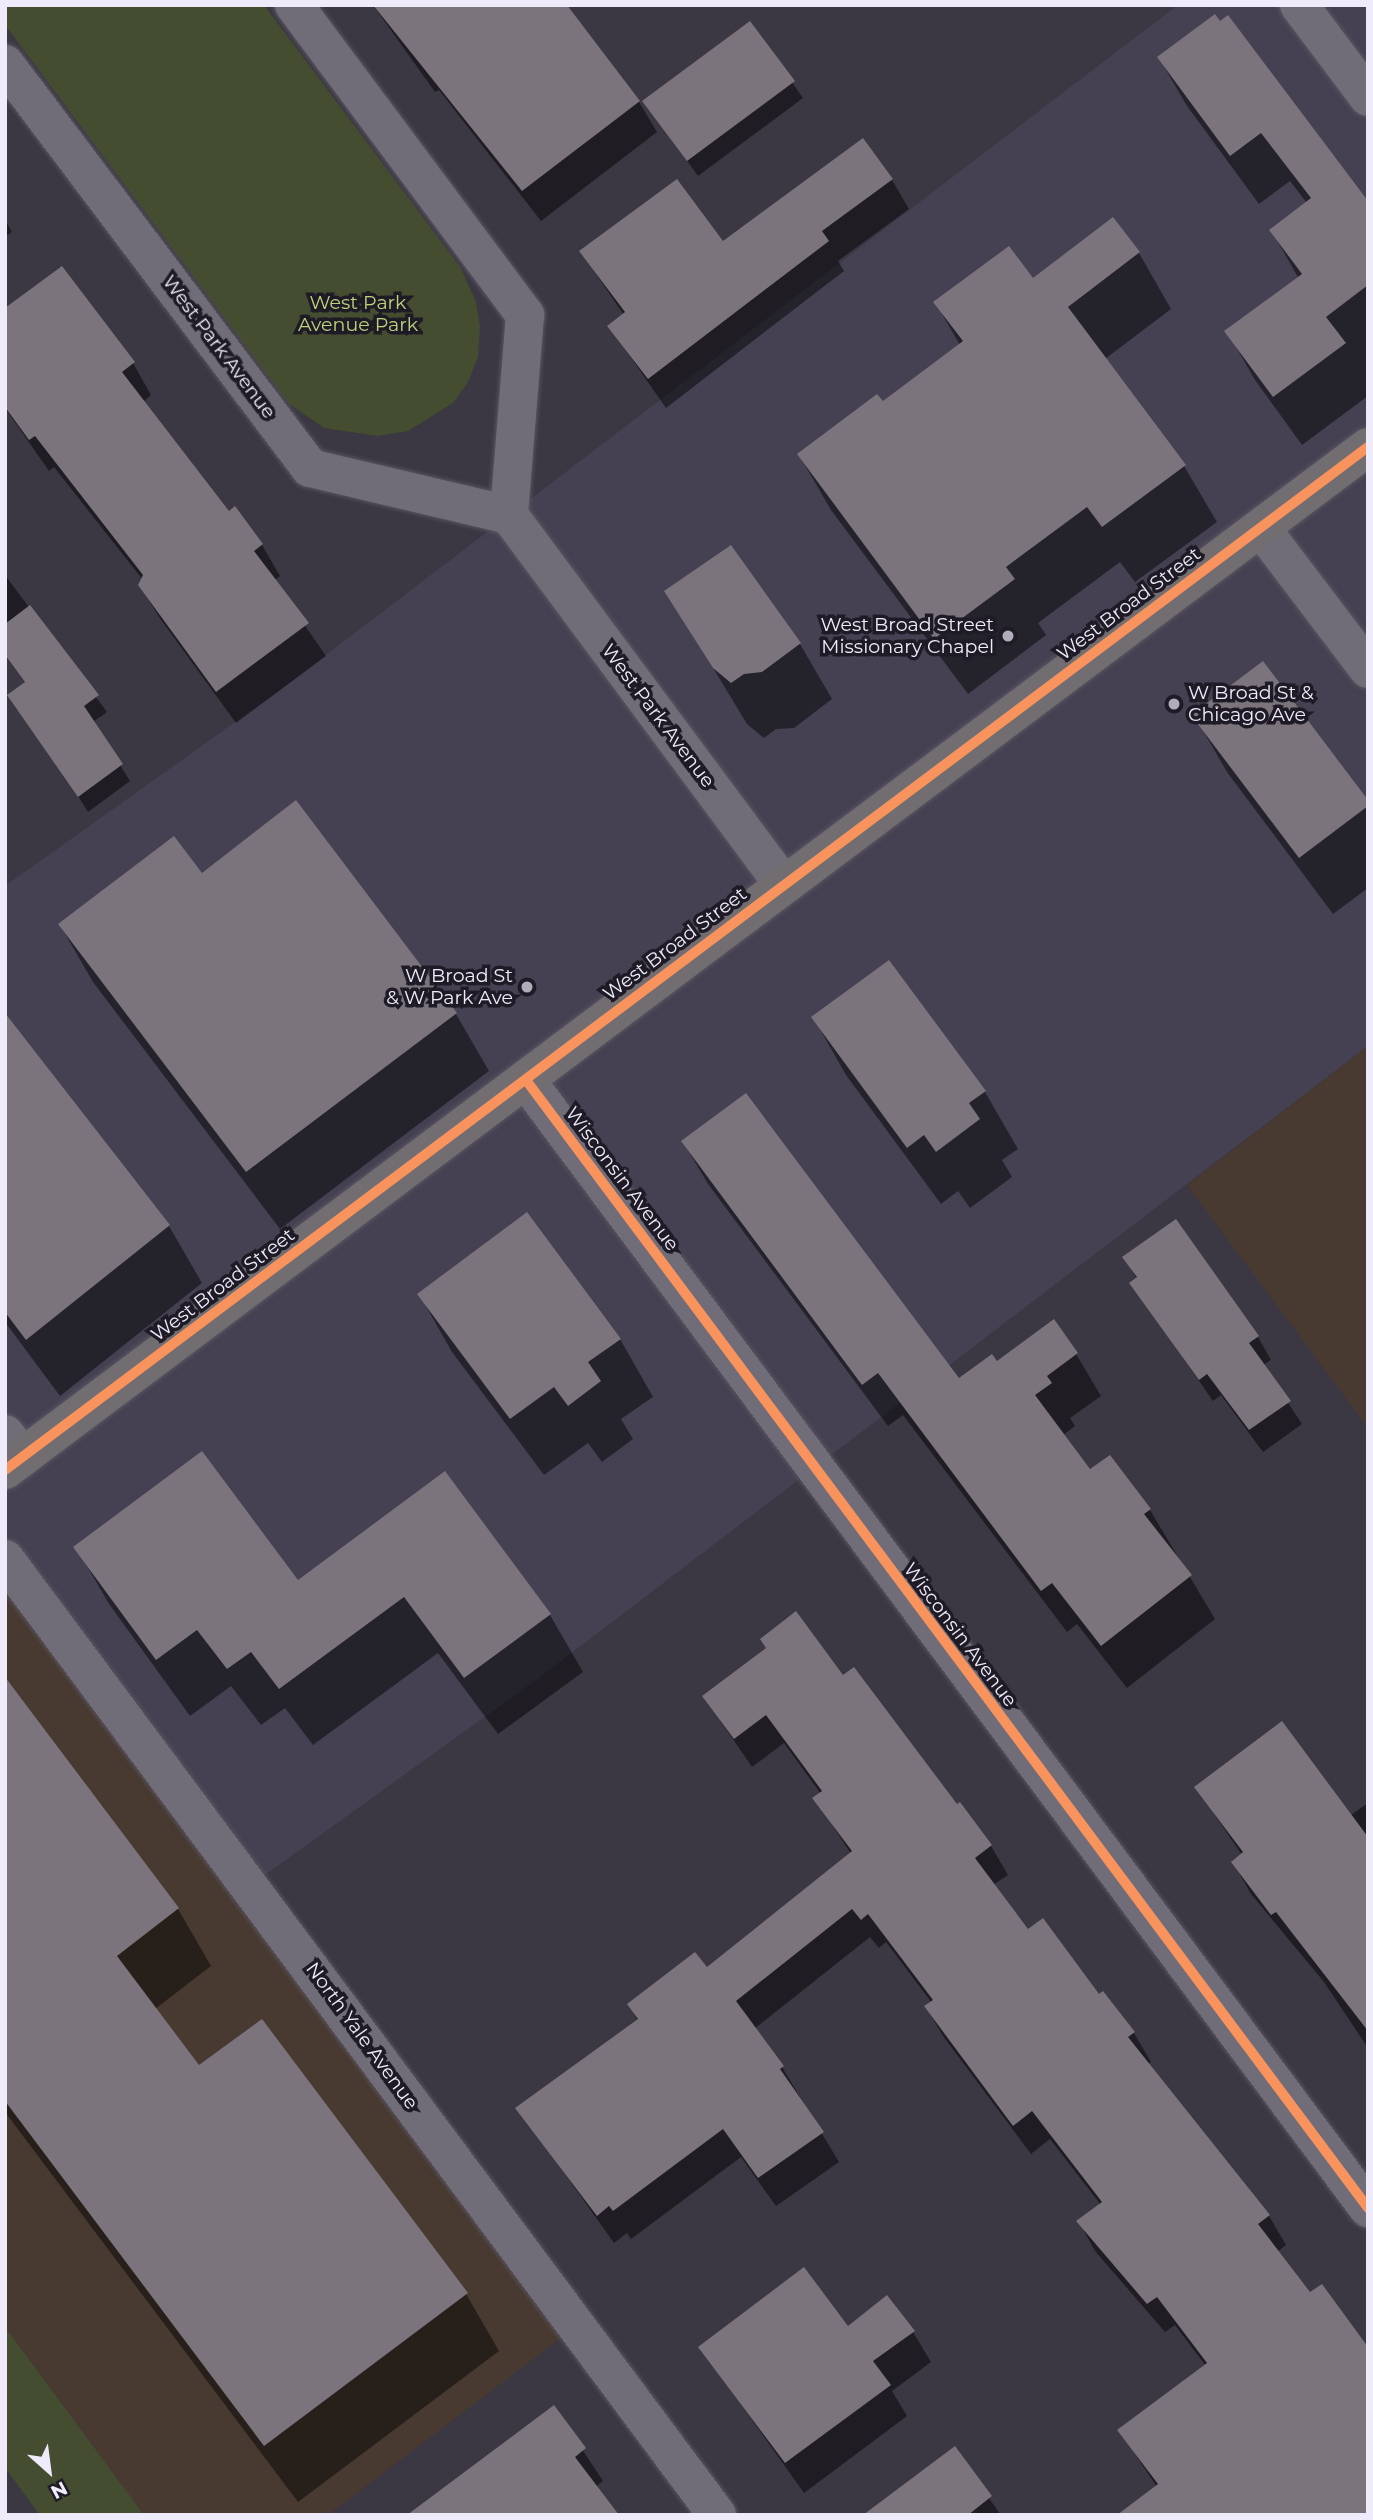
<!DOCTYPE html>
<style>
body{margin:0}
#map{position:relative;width:1373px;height:2520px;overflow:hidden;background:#3b3743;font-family:Montserrat,sans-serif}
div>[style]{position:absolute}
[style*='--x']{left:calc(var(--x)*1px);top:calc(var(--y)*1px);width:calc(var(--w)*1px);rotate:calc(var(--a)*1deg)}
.commercial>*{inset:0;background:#454152}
.industrial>*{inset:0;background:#483a31}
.green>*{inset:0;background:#454d31}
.shadow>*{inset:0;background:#0007}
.building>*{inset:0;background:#7b747d}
.roads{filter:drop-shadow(0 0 2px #595460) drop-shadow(0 0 2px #595460)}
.minor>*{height:38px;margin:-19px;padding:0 19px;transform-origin:19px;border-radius:19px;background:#716d78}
.major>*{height:38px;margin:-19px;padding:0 19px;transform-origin:19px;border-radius:19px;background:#716d70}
.cycleway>*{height:10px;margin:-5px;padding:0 5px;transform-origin:5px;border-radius:5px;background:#f8935d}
.dots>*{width:19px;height:19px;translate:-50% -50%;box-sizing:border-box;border:4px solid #1f1b26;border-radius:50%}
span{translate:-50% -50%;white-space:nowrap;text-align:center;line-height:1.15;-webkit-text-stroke:7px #1f1b26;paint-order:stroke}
.park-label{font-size:19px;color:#bbd379}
.street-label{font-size:19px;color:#f0ebfa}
.poi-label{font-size:19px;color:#f0ebfa}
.right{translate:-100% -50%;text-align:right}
.left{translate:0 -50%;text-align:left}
.frame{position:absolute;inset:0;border:7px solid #f0ebfa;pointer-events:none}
.north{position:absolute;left:14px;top:2436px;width:70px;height:70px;-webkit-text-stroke:5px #1f1b26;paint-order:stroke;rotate:152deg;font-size:19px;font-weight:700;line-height:28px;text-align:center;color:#f0ebfa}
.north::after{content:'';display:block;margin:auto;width:24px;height:32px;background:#f0ebfa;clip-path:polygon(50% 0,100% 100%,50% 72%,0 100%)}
</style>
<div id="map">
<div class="commercial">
<i style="clip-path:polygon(1178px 5px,1368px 5px,1368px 1046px,536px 1680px,251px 1885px,5px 1559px,5px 886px,280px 690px)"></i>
</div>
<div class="industrial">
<i style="clip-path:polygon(1368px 1046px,1368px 1428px,1187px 1185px)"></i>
<i style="clip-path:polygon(5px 1559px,577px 2326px,328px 2515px,144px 2515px,5px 2327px)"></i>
</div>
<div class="green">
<i style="clip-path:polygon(5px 5px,264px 5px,461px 268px,476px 302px,480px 327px,478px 357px,468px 382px,453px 403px,408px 431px,378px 436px,324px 428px,288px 403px,5px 25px)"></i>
<i style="clip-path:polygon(5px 2327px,144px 2515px,40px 2515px,5px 2468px)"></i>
</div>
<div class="shadow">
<i style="clip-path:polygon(373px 5px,565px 5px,639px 102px,657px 132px,541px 221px,439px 90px,435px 92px)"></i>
<i style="clip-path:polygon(750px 23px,803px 98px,698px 176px,645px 101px)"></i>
<i style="clip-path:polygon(1220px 24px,1368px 204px,1368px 396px,1302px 445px,1255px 380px,1227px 331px,1298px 277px,1271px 230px,1307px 203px,1290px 181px,1259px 204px,1187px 106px,1159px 58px)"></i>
<i style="clip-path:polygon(892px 180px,909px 209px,838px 261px,844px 271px,666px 408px,609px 326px,624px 315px,581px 252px,723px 244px)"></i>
<i style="clip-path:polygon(5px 219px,12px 232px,5px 237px)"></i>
<i style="clip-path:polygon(1139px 253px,1171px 309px,1105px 359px,1184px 466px,1217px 522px,1135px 582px,1120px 562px,1038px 623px,1046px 635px,968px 694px,831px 510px,799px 455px,882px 404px,960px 345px,935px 302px)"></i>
<i style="clip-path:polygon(133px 363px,151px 395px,143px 402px,229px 513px,262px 545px,280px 576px,274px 581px,326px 656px,236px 723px,159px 617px,140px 585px,143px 580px,54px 467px,49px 471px,5px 408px,5px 391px)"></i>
<i style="clip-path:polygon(5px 575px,107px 712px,93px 722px,130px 781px,88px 812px,60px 767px,26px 683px,5px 656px)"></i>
<i style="clip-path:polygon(667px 592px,800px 644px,832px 699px,794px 728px,776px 729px,764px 738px,747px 724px)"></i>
<i style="clip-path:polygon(1194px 715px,1368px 802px,1368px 888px,1333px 914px,1227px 772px)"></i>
<i style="clip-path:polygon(202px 875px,456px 1014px,489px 1071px,280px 1229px,93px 982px,60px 925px)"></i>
<i style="clip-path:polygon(888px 962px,985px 1092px,1018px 1149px,1002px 1160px,1012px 1177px,970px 1208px,958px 1191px,941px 1204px,846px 1075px,813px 1017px)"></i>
<i style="clip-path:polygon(5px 1016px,169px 1226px,202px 1283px,60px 1396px,5px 1322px)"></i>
<i style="clip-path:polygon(683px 1142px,959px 1381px,996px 1363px,1076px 1354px,1101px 1396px,1070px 1418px,1075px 1426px,1063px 1435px,1090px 1472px,1150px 1510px,1215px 1619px,1127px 1688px,1077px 1624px,1067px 1632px,903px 1415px,888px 1426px,708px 1184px)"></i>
<i style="clip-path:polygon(1176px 1221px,1258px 1337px,1271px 1360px,1263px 1365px,1302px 1424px,1263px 1452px,1221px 1395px,1213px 1401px,1131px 1283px,1137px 1279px,1125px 1257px)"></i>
<i style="clip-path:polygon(419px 1294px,620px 1339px,653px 1397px,621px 1419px,633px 1439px,602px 1462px,588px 1443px,544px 1475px,452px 1352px)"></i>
<i style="clip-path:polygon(445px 1474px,550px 1615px,583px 1672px,498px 1734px,438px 1653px,313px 1745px,285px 1708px,261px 1725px,231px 1686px,190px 1716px,109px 1604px,76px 1547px,297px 1583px)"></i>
<i style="clip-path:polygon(843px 1677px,991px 1846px,1008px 1875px,993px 1885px,1028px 1932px,1134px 2033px,1151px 2062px,1148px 2064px,1269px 2216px,1286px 2245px,1277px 2252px,1157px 2487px,1119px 2430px,1206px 2366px,1175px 2325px,1165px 2332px,1095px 2251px,1079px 2222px,1101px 2205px,1050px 2139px,1031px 2154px,943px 2036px,926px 2007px,932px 2003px,886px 1942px,879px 1948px,870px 1937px,754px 2029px,782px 2067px,839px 2162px,776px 2206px,741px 2157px,631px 2239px,627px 2233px,614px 2243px,518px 2108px,638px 2021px,629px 2005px,706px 1969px,851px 1854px,815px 1798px,821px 1794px,784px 1743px,752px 1767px,704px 1697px)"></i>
<i style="clip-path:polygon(5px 1680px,178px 1909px,211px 1966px,155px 2009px,199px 2068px,466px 2294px,499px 2351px,298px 2502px,5px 2112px)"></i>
<i style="clip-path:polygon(1196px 1787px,1351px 1815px,1368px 1803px,1368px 2048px,1324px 1982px,1251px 1894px,1233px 1862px,1242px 1855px)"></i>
<i style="clip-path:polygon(848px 2329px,913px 2332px,931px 2362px,892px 2391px,907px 2416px,804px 2493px,700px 2347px)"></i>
<i style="clip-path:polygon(554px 2407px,603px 2481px,595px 2487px,438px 2515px)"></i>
<i style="clip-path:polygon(954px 2449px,1001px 2515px,866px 2515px)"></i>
</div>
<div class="building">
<i style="clip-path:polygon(373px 5px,567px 5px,640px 101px,522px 191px)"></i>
<i style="clip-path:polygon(1215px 14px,1220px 21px,1228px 15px,1368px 201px,1368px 285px,1326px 317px,1346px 343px,1273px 397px,1224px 331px,1302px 274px,1269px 230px,1311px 198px,1261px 133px,1230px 156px,1157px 57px)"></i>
<i style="clip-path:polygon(750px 21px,795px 81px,687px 161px,642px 101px)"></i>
<i style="clip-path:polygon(863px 138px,893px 179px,822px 231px,829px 241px,648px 379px,607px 326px,625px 312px,579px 251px,677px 179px,723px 241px)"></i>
<i style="clip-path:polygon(1113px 217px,1140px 252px,1068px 307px,1186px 465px,1102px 527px,1087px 507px,1006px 567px,1015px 579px,934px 639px,797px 454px,877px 394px,883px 401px,963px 341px,933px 302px,1009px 246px,1033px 278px)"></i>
<i style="clip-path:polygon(62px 266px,135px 362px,122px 372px,229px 511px,235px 506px,263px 544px,254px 551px,309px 623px,216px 692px,138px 585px,143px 575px,35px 436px,29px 440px,5px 407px,5px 308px)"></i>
<i style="clip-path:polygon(731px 545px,801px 643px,762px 672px,744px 674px,731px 683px,713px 668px,664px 591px)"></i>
<i style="clip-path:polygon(30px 605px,99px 695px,84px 706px,123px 764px,78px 797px,7px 695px,25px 682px,5px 655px,5px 624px)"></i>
<i style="clip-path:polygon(1263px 661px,1368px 800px,1368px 806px,1299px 858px,1191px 715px)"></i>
<i style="clip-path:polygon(296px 800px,457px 1013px,246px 1172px,58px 924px,174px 836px,202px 873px)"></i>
<i style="clip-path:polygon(889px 960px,986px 1091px,969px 1103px,980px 1119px,936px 1152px,924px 1135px,907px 1148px,811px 1017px)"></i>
<i style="clip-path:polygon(5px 1013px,170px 1225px,26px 1340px,5px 1312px)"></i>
<i style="clip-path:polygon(746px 1093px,959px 1378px,992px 1354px,997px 1361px,1054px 1319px,1078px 1353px,1047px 1376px,1052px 1383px,1035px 1395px,1090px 1469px,1110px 1455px,1151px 1509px,1144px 1514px,1192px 1575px,1101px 1646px,1052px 1583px,1041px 1591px,878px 1373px,862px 1385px,681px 1141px)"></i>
<i style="clip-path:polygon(527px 1212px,621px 1339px,588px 1362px,601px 1381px,568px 1406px,554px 1387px,510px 1419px,417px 1294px)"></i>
<i style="clip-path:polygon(1176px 1219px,1259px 1336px,1249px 1343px,1291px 1401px,1249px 1430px,1207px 1374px,1199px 1380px,1129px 1283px,1137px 1277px,1122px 1257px)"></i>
<i style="clip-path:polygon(202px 1451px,298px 1580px,445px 1471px,551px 1614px,464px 1678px,404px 1597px,279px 1689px,251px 1652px,227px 1669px,197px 1630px,156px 1660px,73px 1547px)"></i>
<i style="clip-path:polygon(796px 1611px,843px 1675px,854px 1667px,957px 1804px,960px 1802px,992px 1845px,975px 1858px,1028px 1929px,1043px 1918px,1099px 1994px,1103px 1991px,1135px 2032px,1128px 2037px,1270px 2215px,1258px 2224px,1310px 2292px,1322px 2284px,1368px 2347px,1368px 2515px,1117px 2515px,1158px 2484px,1117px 2430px,1207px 2363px,1157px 2297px,1147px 2304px,1076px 2221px,1102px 2202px,1032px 2111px,1013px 2126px,924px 2006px,933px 2000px,868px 1914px,861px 1920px,852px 1909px,736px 2001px,784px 2066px,780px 2069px,824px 2132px,758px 2178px,723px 2129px,613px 2211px,609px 2206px,597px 2216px,515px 2108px,638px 2019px,627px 2004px,695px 1952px,707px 1967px,852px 1851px,812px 1798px,822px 1791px,766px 1715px,734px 1739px,702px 1696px,766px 1648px,760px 1639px)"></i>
<i style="clip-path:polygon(5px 1677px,179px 1908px,117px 1956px,199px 2065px,262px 2019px,468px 2293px,264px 2446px,5px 2101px)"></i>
<i style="clip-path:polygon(1282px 1721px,1368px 1837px,1368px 2031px,1276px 1912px,1271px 1915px,1231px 1862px,1243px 1852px,1194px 1787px)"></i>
<i style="clip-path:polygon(804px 2267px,848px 2326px,887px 2295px,915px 2331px,873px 2361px,891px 2385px,785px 2463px,698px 2347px)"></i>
<i style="clip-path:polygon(554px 2405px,586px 2448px,575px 2457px,619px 2515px,407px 2515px)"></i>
<i style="clip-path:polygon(955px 2446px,992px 2496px,968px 2515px,863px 2515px)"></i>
</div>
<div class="roads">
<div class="minor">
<i style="--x:294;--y:5;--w:387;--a:53.3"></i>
<i style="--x:525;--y:315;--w:201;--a:94.6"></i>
<i style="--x:1299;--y:5;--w:115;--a:53.1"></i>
<i style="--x:5;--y:64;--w:506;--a:52.95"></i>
<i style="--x:310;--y:468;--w:204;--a:13.3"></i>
<i style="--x:509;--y:515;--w:460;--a:53.4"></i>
<i style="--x:1261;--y:528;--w:177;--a:52.8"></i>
<i style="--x:526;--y:1080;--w:1408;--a:53.26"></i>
<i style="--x:5;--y:1434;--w:29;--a:52"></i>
<i style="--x:5;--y:1559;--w:1192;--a:53.32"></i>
</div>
<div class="major">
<i style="--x:5;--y:1470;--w:1704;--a:-36.89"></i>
</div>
</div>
<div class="cycleway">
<i style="--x:526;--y:1080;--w:1408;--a:53.26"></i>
<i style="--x:5;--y:1470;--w:1704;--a:-36.89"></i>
</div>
<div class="dots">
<i style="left:1008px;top:636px;background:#b1acba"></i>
<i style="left:1174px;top:704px;background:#b1acba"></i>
<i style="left:527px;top:987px;background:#b1acba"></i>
</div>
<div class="park-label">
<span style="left:358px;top:314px">West Park<br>Avenue Park</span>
</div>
<div class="street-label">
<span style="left:219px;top:347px;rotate:53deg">West Park Avenue</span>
<span style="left:1129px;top:604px;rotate:-37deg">West Broad Street</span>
<span style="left:658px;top:716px;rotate:53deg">West Park Avenue</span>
<span style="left:675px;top:944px;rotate:-37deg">West Broad Street</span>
<span style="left:622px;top:1179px;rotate:53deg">Wisconsin Avenue</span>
<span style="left:223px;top:1285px;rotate:-37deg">West Broad Street</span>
<span style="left:960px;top:1635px;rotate:53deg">Wisconsin Avenue</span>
<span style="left:362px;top:2036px;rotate:54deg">North Yale Avenue</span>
</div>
<div class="poi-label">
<span class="right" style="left:994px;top:636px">West Broad Street<br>Missionary Chapel</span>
<span class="left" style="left:1188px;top:704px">W Broad St &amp;<br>Chicago Ave</span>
<span class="right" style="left:513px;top:987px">W Broad St<br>&amp; W Park Ave</span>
</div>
<div class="frame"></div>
<div class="north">N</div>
</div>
